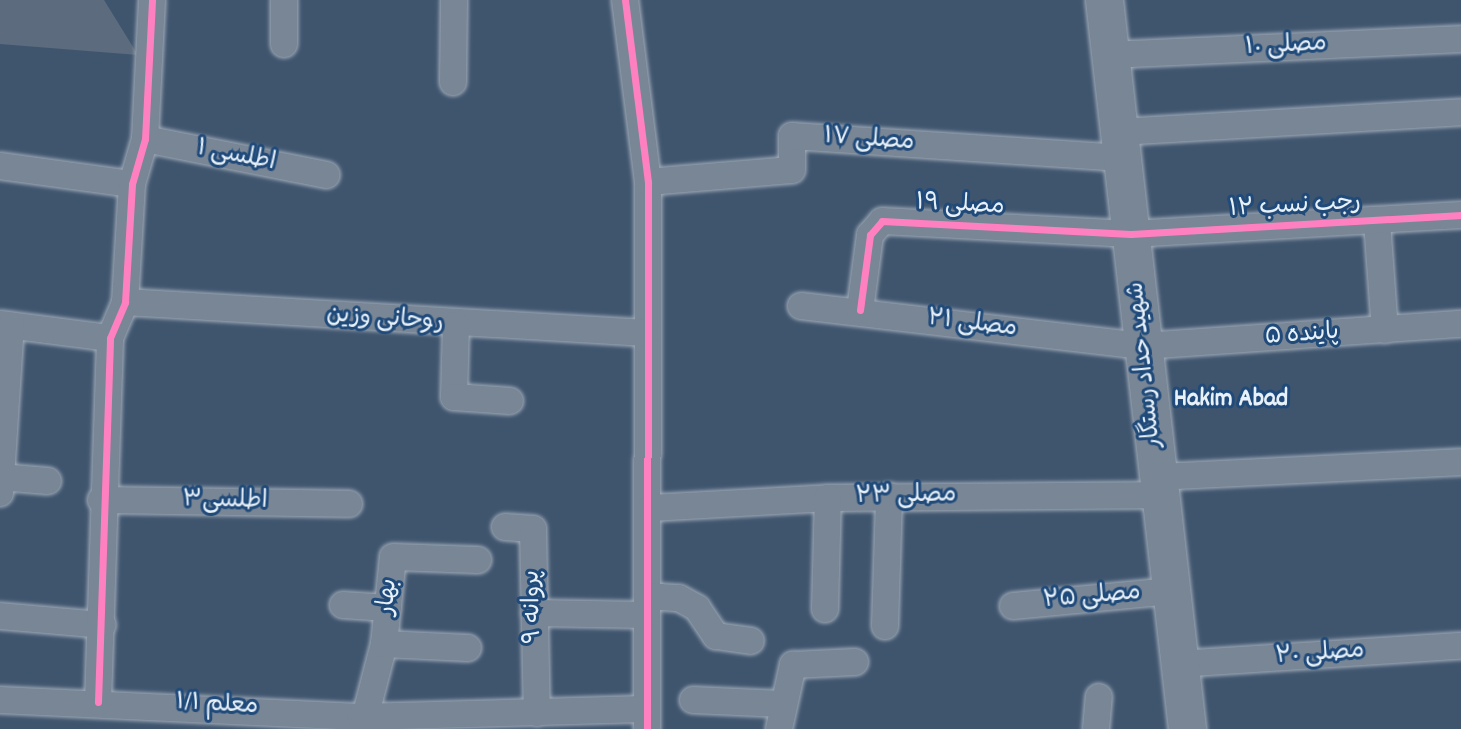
<!DOCTYPE html>
<meta charset="utf-8">
<style>
body{margin:0}
#map{position:relative;width:1461px;height:729px;overflow:hidden;background:#3f556e;font-family:Dekko,"Playpen Sans Arabic",sans-serif}
div>[style]{position:absolute}
[style*='--x']{left:calc(var(--x)*1px);top:calc(var(--y)*1px);width:calc(var(--w)*1px);rotate:calc(var(--a)*1deg)}
.building>*{inset:0;background:#5c6c7e}
.roads{filter:drop-shadow(0 0 2px #9faab7) drop-shadow(0 0 2px #9faab7)}
.street>*{height:26px;margin:-13px;padding:0 13px;transform-origin:13px;border-radius:13px;background:#798695}
.secondary>*{height:37px;margin:-18.5px;padding:0 18.5px;transform-origin:18.5px;border-radius:18.5px;background:#798695}
.cycleway>*{height:7px;margin:-3.5px;padding:0 3.5px;transform-origin:3.5px;border-radius:3.5px;background:#ff80c0}
span{translate:-50% -50%;white-space:nowrap;text-align:center;line-height:1.15;-webkit-text-stroke:6px #1f4a7a;paint-order:stroke}
.street-label{font-size:24px;color:#e8f1f8}
.neighbourhood-label{font-size:26px;color:#e8f1f8;font-weight:700}
</style>
<div id="map">
<div class="building">
<i style="clip-path:polygon(0 0,104px 0,138px 55px,0 44px)"></i>
</div>
<div class="roads">
<div class="street">
<i style="--x:284;--y:0;--w:44;--a:90"></i>
<i style="--x:625;--y:0;--w:183;--a:82.8"></i>
<i style="--x:648;--y:182;--w:547;--a:90.1"></i>
<i style="--x:1111;--y:55;--w:350;--a:-2.6"></i>
<i style="--x:453;--y:82;--w:82;--a:-89.3"></i>
<i style="--x:1119;--y:132;--w:343;--a:-3.3"></i>
<i style="--x:145;--y:139;--w:185;--a:11.2"></i>
<i style="--x:0;--y:166;--w:133;--a:7.8"></i>
<i style="--x:648;--y:182;--w:144;--a:-4.8"></i>
<i style="--x:792;--y:170;--w:34;--a:-90"></i>
<i style="--x:792;--y:136;--w:331;--a:3.8"></i>
<i style="--x:1377;--y:222;--w:108;--a:85.8"></i>
<i style="--x:125;--y:302;--w:522;--a:3.41"></i>
<i style="--x:801;--y:306;--w:344;--a:6.7"></i>
<i style="--x:1143;--y:346;--w:319;--a:-4"></i>
<i style="--x:860;--y:310;--w:76;--a:-82.4"></i>
<i style="--x:870;--y:235;--w:18;--a:-49"></i>
<i style="--x:882;--y:221;--w:249;--a:3"></i>
<i style="--x:1131;--y:234;--w:331;--a:-3.3"></i>
<i style="--x:0;--y:324;--w:111;--a:7.3"></i>
<i style="--x:456;--y:325;--w:72;--a:91.6"></i>
<i style="--x:454;--y:397;--w:56;--a:4.1"></i>
<i style="--x:0;--y:477;--w:48;--a:4.8"></i>
<i style="--x:1158;--y:477;--w:303;--a:-2.8"></i>
<i style="--x:0;--y:493;--w:168;--a:-86.3"></i>
<i style="--x:101;--y:500;--w:248;--a:0.9"></i>
<i style="--x:651;--y:508;--w:177;--a:-3.2"></i>
<i style="--x:828;--y:498;--w:332;--a:-0.5"></i>
<i style="--x:505;--y:527;--w:28;--a:4"></i>
<i style="--x:533;--y:529;--w:184;--a:88.8"></i>
<i style="--x:647;--y:596;--w:32;--a:4"></i>
<i style="--x:679;--y:598;--w:21;--a:29"></i>
<i style="--x:697;--y:608;--w:34;--a:56"></i>
<i style="--x:716;--y:636;--w:35;--a:8"></i>
<i style="--x:343;--y:605;--w:45;--a:3.8"></i>
<i style="--x:1013;--y:606;--w:159;--a:-5.4"></i>
<i style="--x:825;--y:609;--w:111;--a:-88.5"></i>
<i style="--x:534;--y:613;--w:112;--a:1"></i>
<i style="--x:0;--y:616;--w:103;--a:5"></i>
<i style="--x:885;--y:626;--w:130;--a:-88.2"></i>
<i style="--x:384;--y:644;--w:84;--a:2.7"></i>
<i style="--x:1179;--y:664;--w:283;--a:-3.7"></i>
<i style="--x:0;--y:700;--w:360;--a:2.7"></i>
<i style="--x:360;--y:717;--w:283;--a:-1.6"></i>
<i style="--x:693;--y:700;--w:89;--a:2.6"></i>
<i style="--x:98;--y:702;--w:364;--a:-88.1"></i>
<i style="--x:110;--y:338;--w:39;--a:-67"></i>
<i style="--x:125;--y:302;--w:118;--a:-86.6"></i>
<i style="--x:132;--y:184;--w:47;--a:-73.9"></i>
<i style="--x:145;--y:139;--w:139;--a:-87.1"></i>
<i style="--x:362;--y:729;--w:88;--a:-75.5"></i>
<i style="--x:384;--y:644;--w:87;--a:-84.1"></i>
<i style="--x:393;--y:557;--w:85;--a:2"></i>
<i style="--x:779;--y:729;--w:66;--a:-77.7"></i>
<i style="--x:793;--y:665;--w:62;--a:-2.8"></i>
<i style="--x:1096;--y:729;--w:32;--a:-85"></i>
</div>
<div class="secondary">
<i style="--x:1104;--y:0;--w:734;--a:83.5"></i>
</div>
</div>
<div class="cycleway">
<i style="--x:625;--y:0;--w:183;--a:82.8"></i>
<i style="--x:648;--y:182;--w:547;--a:90.1"></i>
<i style="--x:860;--y:310;--w:76;--a:-82.4"></i>
<i style="--x:870;--y:235;--w:18;--a:-49"></i>
<i style="--x:882;--y:221;--w:249;--a:3"></i>
<i style="--x:1131;--y:234;--w:331;--a:-3.3"></i>
<i style="--x:98;--y:702;--w:364;--a:-88.1"></i>
<i style="--x:110;--y:338;--w:39;--a:-67"></i>
<i style="--x:125;--y:302;--w:118;--a:-86.6"></i>
<i style="--x:132;--y:184;--w:47;--a:-73.9"></i>
<i style="--x:145;--y:139;--w:139;--a:-87.1"></i>
</div>
<div class="street-label">
<span style="left:1286px;top:47px;rotate:-3deg">مصلی ۱۰</span>
<span style="left:869px;top:141px;rotate:4deg">مصلی ۱۷</span>
<span style="left:236px;top:157px;rotate:11deg">اطلسی ۱</span>
<span style="left:960px;top:206px;rotate:3deg">مصلی ۱۹</span>
<span style="left:1295px;top:207px;rotate:-3deg">رجب نسب ۱۲</span>
<span style="left:385px;top:320px;rotate:4deg">روحانی وزین</span>
<span style="left:972px;top:325px;rotate:7deg">مصلی ۲۱</span>
<span style="left:1302px;top:336px;rotate:-4deg">پاینده ۵</span>
<span style="left:1146px;top:365px;rotate:-96deg">شهید حداد رستگار</span>
<span style="left:906px;top:497px;rotate:-1deg">مصلی ۲۳</span>
<span style="left:225px;top:502px;rotate:1deg">اطلسی۳</span>
<span style="left:389px;top:597px;rotate:-84deg">بهار</span>
<span style="left:1092px;top:598px;rotate:-5deg">مصلی ۲۵</span>
<span style="left:534px;top:607px;rotate:-91deg">پروانه ۹</span>
<span style="left:1320px;top:655px;rotate:-4deg">مصلی ۲۰</span>
<span style="left:217px;top:706px;rotate:3deg">معلم ۱/۱</span>
</div>
<div class="neighbourhood-label">
<span style="left:1231px;top:400px">Hakim Abad</span>
</div>
</div>
